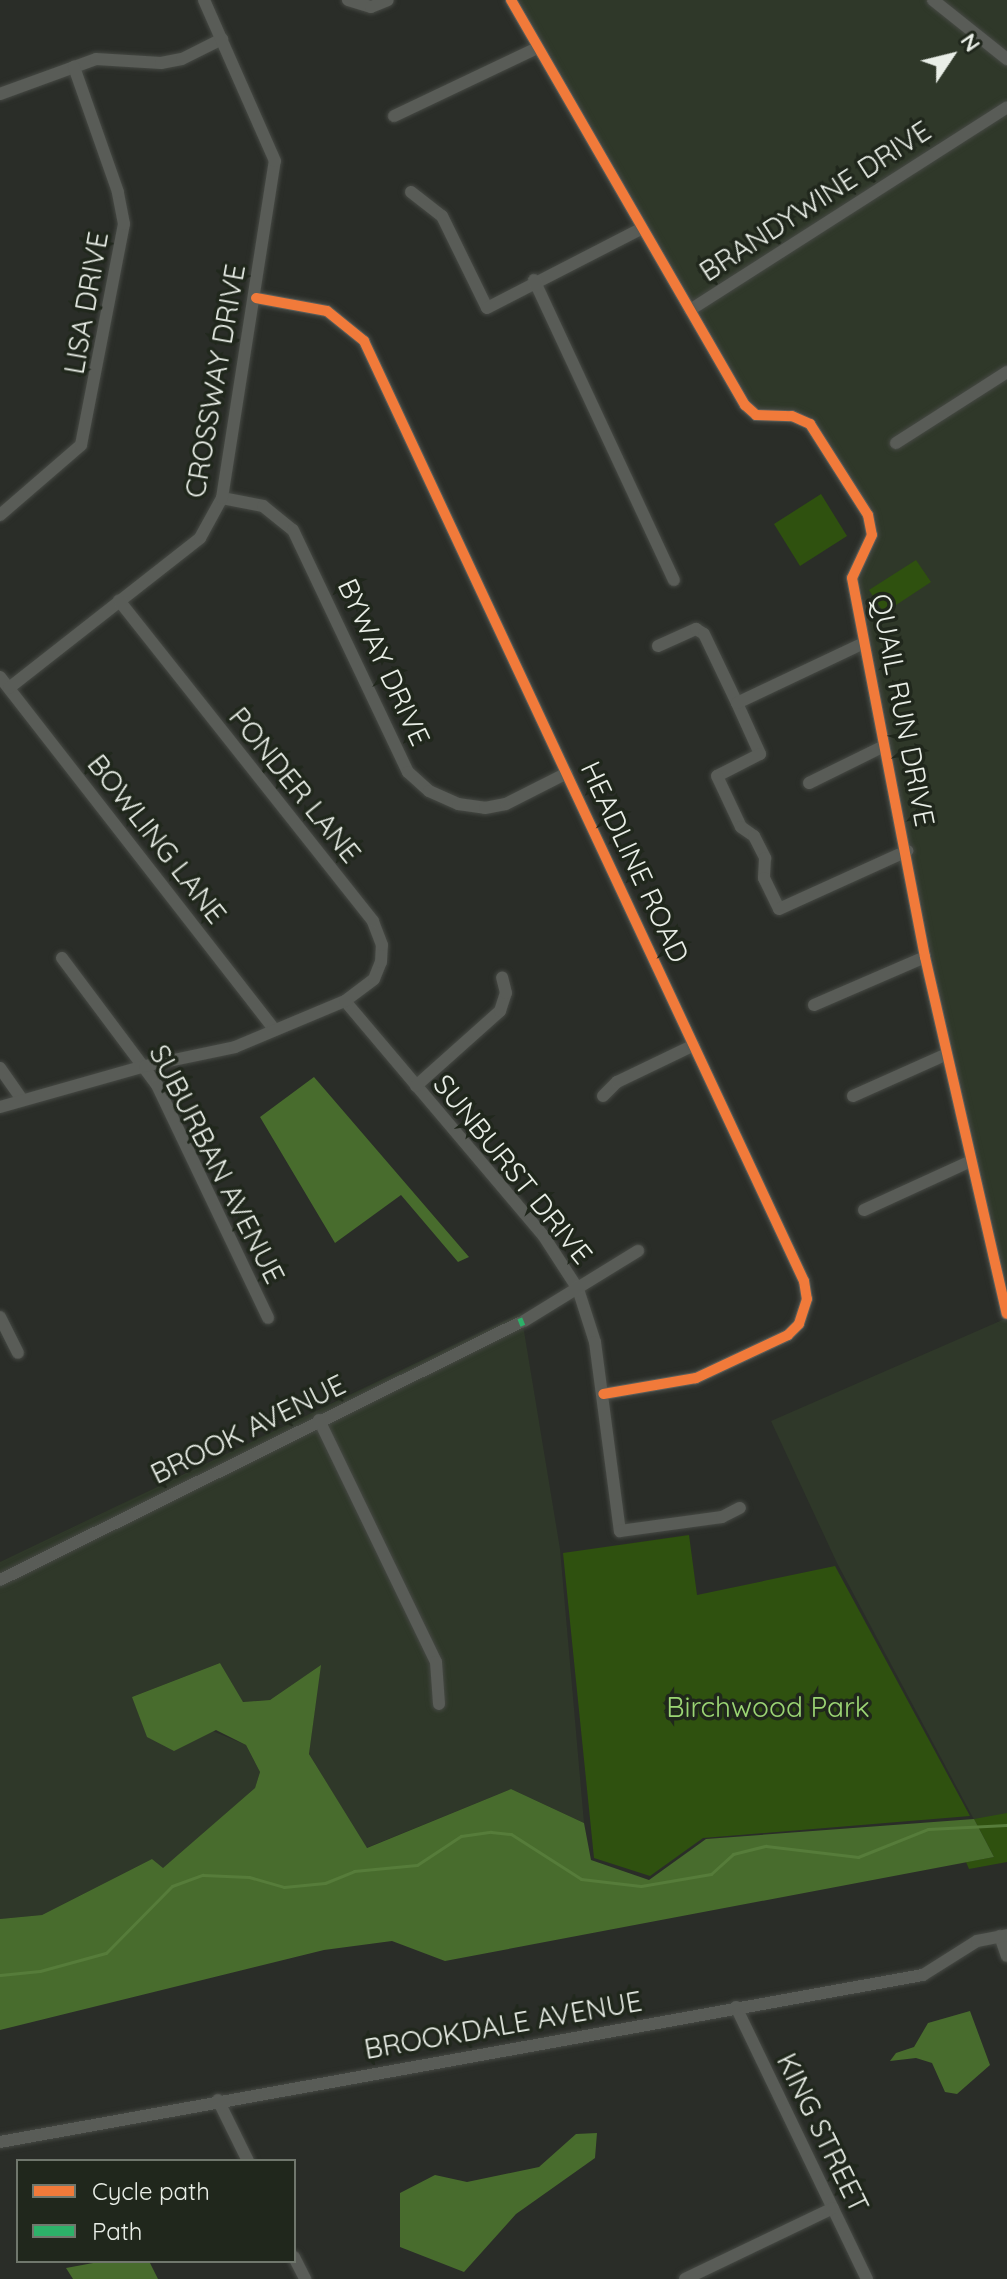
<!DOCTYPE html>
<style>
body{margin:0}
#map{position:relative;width:1007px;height:2279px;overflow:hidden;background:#2a2d28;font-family:Quicksand,sans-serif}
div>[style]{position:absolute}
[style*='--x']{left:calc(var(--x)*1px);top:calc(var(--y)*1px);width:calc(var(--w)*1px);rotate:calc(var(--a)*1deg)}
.built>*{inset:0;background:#2f3829}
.green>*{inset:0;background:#2f510f}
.forest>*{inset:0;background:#486c2d}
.stream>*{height:3px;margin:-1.5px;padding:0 1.5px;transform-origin:1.5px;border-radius:1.5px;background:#567c3a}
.roads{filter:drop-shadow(0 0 2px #464944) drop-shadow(0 0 2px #464944)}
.minor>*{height:12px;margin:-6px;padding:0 6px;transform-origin:6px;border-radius:6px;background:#595c57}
.quiet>*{height:8px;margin-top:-4px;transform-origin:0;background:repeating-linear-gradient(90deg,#2db169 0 16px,transparent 0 24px)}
.cycleway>*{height:10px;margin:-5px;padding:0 5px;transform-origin:5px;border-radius:5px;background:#f17a3a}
span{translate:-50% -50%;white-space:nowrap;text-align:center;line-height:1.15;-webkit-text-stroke:7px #20271c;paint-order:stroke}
.street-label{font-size:28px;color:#e9eee7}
.park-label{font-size:28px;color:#9bd574}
.legend{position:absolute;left:16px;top:2159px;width:280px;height:104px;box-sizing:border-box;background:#20271c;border:2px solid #70776d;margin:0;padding:10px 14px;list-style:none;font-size:24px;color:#e9eee7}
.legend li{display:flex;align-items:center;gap:16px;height:40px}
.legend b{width:40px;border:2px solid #70776d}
.north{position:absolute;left:911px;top:16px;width:80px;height:80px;-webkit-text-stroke:6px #20271c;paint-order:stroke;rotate:55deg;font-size:22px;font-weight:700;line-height:32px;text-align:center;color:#e9eee7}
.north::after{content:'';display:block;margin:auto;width:28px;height:36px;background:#e9eee7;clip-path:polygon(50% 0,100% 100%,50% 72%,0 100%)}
</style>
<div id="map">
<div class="built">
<i style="clip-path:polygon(511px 0,1007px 0,1007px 1314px,852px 578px,872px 527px,810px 424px,756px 415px)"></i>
<i style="clip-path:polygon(521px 1313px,560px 1549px,584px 1823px,511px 1789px,366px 1848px,309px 1754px,320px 1666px,270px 1700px,242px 1702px,220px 1663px,132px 1697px,246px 1745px,260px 1772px,255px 1788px,163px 1869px,152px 1859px,42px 1915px,0 1919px,0 1562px)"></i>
<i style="clip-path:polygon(1007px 1318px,1007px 1855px,994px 1857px,837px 1563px,771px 1421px)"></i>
</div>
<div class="green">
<i style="clip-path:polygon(821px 494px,847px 536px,800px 566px,774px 524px)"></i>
<i style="clip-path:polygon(916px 560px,931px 582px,884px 613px,869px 590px)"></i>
<i style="clip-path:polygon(689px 1535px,697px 1595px,835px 1566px,970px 1816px,703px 1838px,650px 1876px,594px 1858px,563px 1553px)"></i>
<i style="clip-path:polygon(1007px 1813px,1007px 1862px,969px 1869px,966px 1862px,994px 1857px,974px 1819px)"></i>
</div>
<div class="forest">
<i style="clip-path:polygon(314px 1077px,469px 1257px,458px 1262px,401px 1195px,335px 1243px,260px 1117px)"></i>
<i style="clip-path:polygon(220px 1663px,243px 1702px,270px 1700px,321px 1665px,309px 1754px,367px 1848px,511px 1789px,584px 1823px,591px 1860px,649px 1880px,706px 1839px,974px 1819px,994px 1857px,445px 1961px,392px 1941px,324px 1950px,0 2030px,0 1919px,42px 1915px,152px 1859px,163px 1868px,255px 1788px,260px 1772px,246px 1745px,216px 1730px,174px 1751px,147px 1737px,132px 1697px)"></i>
<i style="clip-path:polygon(970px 2011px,990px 2065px,957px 2094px,945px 2092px,932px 2063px,916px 2058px,890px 2061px,896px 2053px,914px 2047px,928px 2023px)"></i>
<i style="clip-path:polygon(597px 2133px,595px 2158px,516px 2214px,464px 2272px,400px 2247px,400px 2193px,435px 2175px,467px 2182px,539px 2167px,576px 2134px)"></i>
<i style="clip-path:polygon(104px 2261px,149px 2261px,158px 2279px,73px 2279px,66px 2268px)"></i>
</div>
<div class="stream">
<i style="--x:0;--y:1975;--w:40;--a:-5.7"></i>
<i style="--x:40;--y:1971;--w:68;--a:-15.3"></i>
<i style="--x:106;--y:1953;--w:94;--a:-45.4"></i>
<i style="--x:172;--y:1886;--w:33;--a:-20"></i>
<i style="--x:203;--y:1875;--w:46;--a:2.5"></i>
<i style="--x:249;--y:1877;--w:36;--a:16"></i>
<i style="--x:284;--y:1887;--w:41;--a:-5.6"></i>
<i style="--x:325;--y:1883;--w:31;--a:-22"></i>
<i style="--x:354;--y:1871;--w:63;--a:-5.4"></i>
<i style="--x:417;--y:1865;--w:53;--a:-33.4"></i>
<i style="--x:461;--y:1836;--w:30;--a:-8"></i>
<i style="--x:491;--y:1832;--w:20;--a:6"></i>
<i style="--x:511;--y:1834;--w:83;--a:32.7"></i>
<i style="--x:581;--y:1879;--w:60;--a:6.7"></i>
<i style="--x:641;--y:1886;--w:71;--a:-9.7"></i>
<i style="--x:711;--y:1874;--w:30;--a:-42"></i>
<i style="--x:733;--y:1854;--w:34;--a:-14"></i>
<i style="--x:766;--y:1846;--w:93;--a:6.8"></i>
<i style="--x:858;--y:1857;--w:75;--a:-21.8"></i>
<i style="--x:928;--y:1829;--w:79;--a:-2.9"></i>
</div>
<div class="roads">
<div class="minor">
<i style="--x:348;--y:0;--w:24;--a:17"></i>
<i style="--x:371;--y:7;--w:18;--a:-22"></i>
<i style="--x:511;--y:0;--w:468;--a:60"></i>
<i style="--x:745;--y:405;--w:15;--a:42"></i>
<i style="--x:756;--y:415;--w:36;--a:2"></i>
<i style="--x:792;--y:416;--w:20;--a:24"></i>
<i style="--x:810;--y:424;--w:108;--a:57.5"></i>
<i style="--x:868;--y:515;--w:20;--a:79"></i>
<i style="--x:872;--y:535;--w:47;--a:114.9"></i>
<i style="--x:852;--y:578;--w:386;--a:79.1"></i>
<i style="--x:925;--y:957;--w:366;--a:77.1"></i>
<i style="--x:933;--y:0;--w:95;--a:38.6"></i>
<i style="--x:0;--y:94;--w:102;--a:-20"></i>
<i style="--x:96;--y:59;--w:65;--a:3.5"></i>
<i style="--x:161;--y:63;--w:21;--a:-11"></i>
<i style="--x:182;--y:59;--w:45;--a:-26.6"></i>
<i style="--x:394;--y:116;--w:158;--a:-25.4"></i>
<i style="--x:411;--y:192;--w:39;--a:38"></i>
<i style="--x:442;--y:216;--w:102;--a:63.9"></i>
<i style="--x:487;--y:308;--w:173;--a:-27.2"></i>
<i style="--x:534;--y:280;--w:331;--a:65"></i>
<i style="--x:256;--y:298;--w:72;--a:10.4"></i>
<i style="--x:327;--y:311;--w:48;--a:39"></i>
<i style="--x:364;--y:341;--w:1038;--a:64.92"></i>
<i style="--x:804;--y:1281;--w:18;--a:81"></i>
<i style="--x:807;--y:1299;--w:26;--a:108"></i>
<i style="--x:799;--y:1324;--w:16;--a:135"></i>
<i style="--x:788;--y:1335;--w:102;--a:154.9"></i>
<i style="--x:696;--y:1378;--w:94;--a:170.2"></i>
<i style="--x:690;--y:310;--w:376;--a:-32.6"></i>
<i style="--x:896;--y:443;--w:132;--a:-32.6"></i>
<i style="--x:222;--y:498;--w:42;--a:11"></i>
<i style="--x:263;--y:506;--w:38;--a:39"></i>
<i style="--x:293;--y:530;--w:268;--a:64.6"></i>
<i style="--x:408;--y:772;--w:28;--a:42"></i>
<i style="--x:429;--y:791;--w:32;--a:24"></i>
<i style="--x:458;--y:804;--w:27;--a:8"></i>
<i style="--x:485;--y:808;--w:21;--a:-11"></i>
<i style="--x:506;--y:804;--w:68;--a:-26.9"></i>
<i style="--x:0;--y:515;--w:107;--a:-40.8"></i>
<i style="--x:81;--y:445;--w:225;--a:-79"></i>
<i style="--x:124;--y:224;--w:33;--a:-101"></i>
<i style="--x:118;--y:192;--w:133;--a:-109.4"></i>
<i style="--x:658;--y:646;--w:42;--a:-24.1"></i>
<i style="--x:696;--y:629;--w:9;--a:32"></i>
<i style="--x:704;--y:634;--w:76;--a:64.4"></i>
<i style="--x:737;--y:703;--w:56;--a:65.7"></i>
<i style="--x:760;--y:754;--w:48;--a:152.9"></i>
<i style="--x:717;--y:776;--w:56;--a:64.8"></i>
<i style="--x:741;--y:827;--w:16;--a:35"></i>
<i style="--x:754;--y:836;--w:25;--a:63"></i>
<i style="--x:765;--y:858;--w:20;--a:93"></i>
<i style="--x:764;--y:878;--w:34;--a:64"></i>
<i style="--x:779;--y:909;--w:141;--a:-24.4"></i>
<i style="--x:0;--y:677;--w:447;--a:52.1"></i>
<i style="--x:9;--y:688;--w:243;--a:-38.1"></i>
<i style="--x:200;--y:538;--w:46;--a:-61.2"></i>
<i style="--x:222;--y:498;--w:341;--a:-81.1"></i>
<i style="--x:275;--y:161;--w:176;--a:-113.8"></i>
<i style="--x:737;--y:703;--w:140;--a:-25.3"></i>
<i style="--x:809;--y:783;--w:84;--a:-26.3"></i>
<i style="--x:62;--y:958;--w:159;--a:53.2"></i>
<i style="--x:157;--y:1085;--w:258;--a:64.5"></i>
<i style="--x:345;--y:1001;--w:307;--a:49.8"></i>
<i style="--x:543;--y:1235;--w:64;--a:57.1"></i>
<i style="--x:578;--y:1289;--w:56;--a:72.2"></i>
<i style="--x:595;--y:1342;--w:191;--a:82.5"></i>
<i style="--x:620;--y:1531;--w:103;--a:-7.8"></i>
<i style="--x:722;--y:1517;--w:20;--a:-27"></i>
<i style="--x:814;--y:1005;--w:121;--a:-23.4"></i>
<i style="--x:0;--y:1068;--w:39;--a:55"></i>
<i style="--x:416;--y:1086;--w:113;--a:-41.8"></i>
<i style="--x:500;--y:1011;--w:19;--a:-72"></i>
<i style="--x:506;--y:993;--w:16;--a:-104"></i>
<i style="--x:603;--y:1096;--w:20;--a:-45"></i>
<i style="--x:617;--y:1082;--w:85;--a:-25.7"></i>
<i style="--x:853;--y:1096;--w:103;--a:-24.1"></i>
<i style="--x:0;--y:1107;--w:151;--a:-15.8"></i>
<i style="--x:145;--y:1066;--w:92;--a:-11.9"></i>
<i style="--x:235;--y:1047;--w:119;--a:-22.7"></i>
<i style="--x:345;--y:1001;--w:36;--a:-37"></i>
<i style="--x:374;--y:979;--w:18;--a:-68"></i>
<i style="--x:381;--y:962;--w:17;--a:-87"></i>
<i style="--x:382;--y:945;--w:26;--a:-111"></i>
<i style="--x:373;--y:921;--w:409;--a:-128.4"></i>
<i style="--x:864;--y:1210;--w:115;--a:-24.6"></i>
<i style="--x:0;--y:1317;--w:40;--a:63.4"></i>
<i style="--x:524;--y:1321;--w:134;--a:-31.6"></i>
<i style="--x:319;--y:1420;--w:269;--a:64.2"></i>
<i style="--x:436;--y:1662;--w:42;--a:85.9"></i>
<i style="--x:0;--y:1580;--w:579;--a:-26.34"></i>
<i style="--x:1000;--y:1936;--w:21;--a:71"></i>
<i style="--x:736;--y:2007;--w:302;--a:64.3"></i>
<i style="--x:218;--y:2100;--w:68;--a:63.8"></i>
<i style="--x:0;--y:2142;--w:938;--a:-10.26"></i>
<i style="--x:923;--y:1975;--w:64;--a:-32.2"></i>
<i style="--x:977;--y:1941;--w:31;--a:-11"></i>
<i style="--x:294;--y:2257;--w:25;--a:63"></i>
<i style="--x:685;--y:2279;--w:164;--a:-25.6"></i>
</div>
</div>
<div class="quiet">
<i style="--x:519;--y:1323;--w:5;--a:-22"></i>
</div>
<div class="cycleway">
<i style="--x:511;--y:0;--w:468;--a:60"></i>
<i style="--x:745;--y:405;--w:15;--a:42"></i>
<i style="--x:756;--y:415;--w:36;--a:2"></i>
<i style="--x:792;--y:416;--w:20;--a:24"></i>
<i style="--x:810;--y:424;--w:108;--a:57.5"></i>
<i style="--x:868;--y:515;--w:20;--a:79"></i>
<i style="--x:872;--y:535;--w:47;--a:114.9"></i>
<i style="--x:852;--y:578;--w:386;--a:79.1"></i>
<i style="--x:925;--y:957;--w:366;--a:77.1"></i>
<i style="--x:256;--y:298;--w:72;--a:10.4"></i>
<i style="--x:327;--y:311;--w:48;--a:39"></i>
<i style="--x:364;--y:341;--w:1038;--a:64.92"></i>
<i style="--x:804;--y:1281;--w:18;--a:81"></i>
<i style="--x:807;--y:1299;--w:26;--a:108"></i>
<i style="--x:799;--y:1324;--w:16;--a:135"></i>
<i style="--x:788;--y:1335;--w:102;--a:154.9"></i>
<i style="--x:696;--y:1378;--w:94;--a:170.2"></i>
</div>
<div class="street-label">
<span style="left:815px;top:201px;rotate:-33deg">BRANDYWINE DRIVE</span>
<span style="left:86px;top:303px;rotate:-80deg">LISA DRIVE</span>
<span style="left:215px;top:381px;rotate:-80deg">CROSSWAY DRIVE</span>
<span style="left:384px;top:662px;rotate:65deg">BYWAY DRIVE</span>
<span style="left:903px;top:710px;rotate:79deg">QUAIL RUN DRIVE</span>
<span style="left:295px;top:785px;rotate:51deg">PONDER LANE</span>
<span style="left:157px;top:839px;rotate:52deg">BOWLING LANE</span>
<span style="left:635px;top:862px;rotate:65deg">HEADLINE ROAD</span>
<span style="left:217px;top:1164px;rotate:63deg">SUBURBAN AVENUE</span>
<span style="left:513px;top:1169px;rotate:51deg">SUNBURST DRIVE</span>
<span style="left:248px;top:1429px;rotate:-26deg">BROOK AVENUE</span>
<span style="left:503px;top:2025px;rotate:-10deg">BROOKDALE AVENUE</span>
<span style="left:823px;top:2133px;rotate:64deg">KING STREET</span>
</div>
<div class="park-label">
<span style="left:768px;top:1707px">Birchwood Park</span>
</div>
<ul class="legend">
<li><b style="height:10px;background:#f17a3a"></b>Cycle path</li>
<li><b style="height:10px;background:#2db169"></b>Path</li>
</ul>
<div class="north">N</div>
</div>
